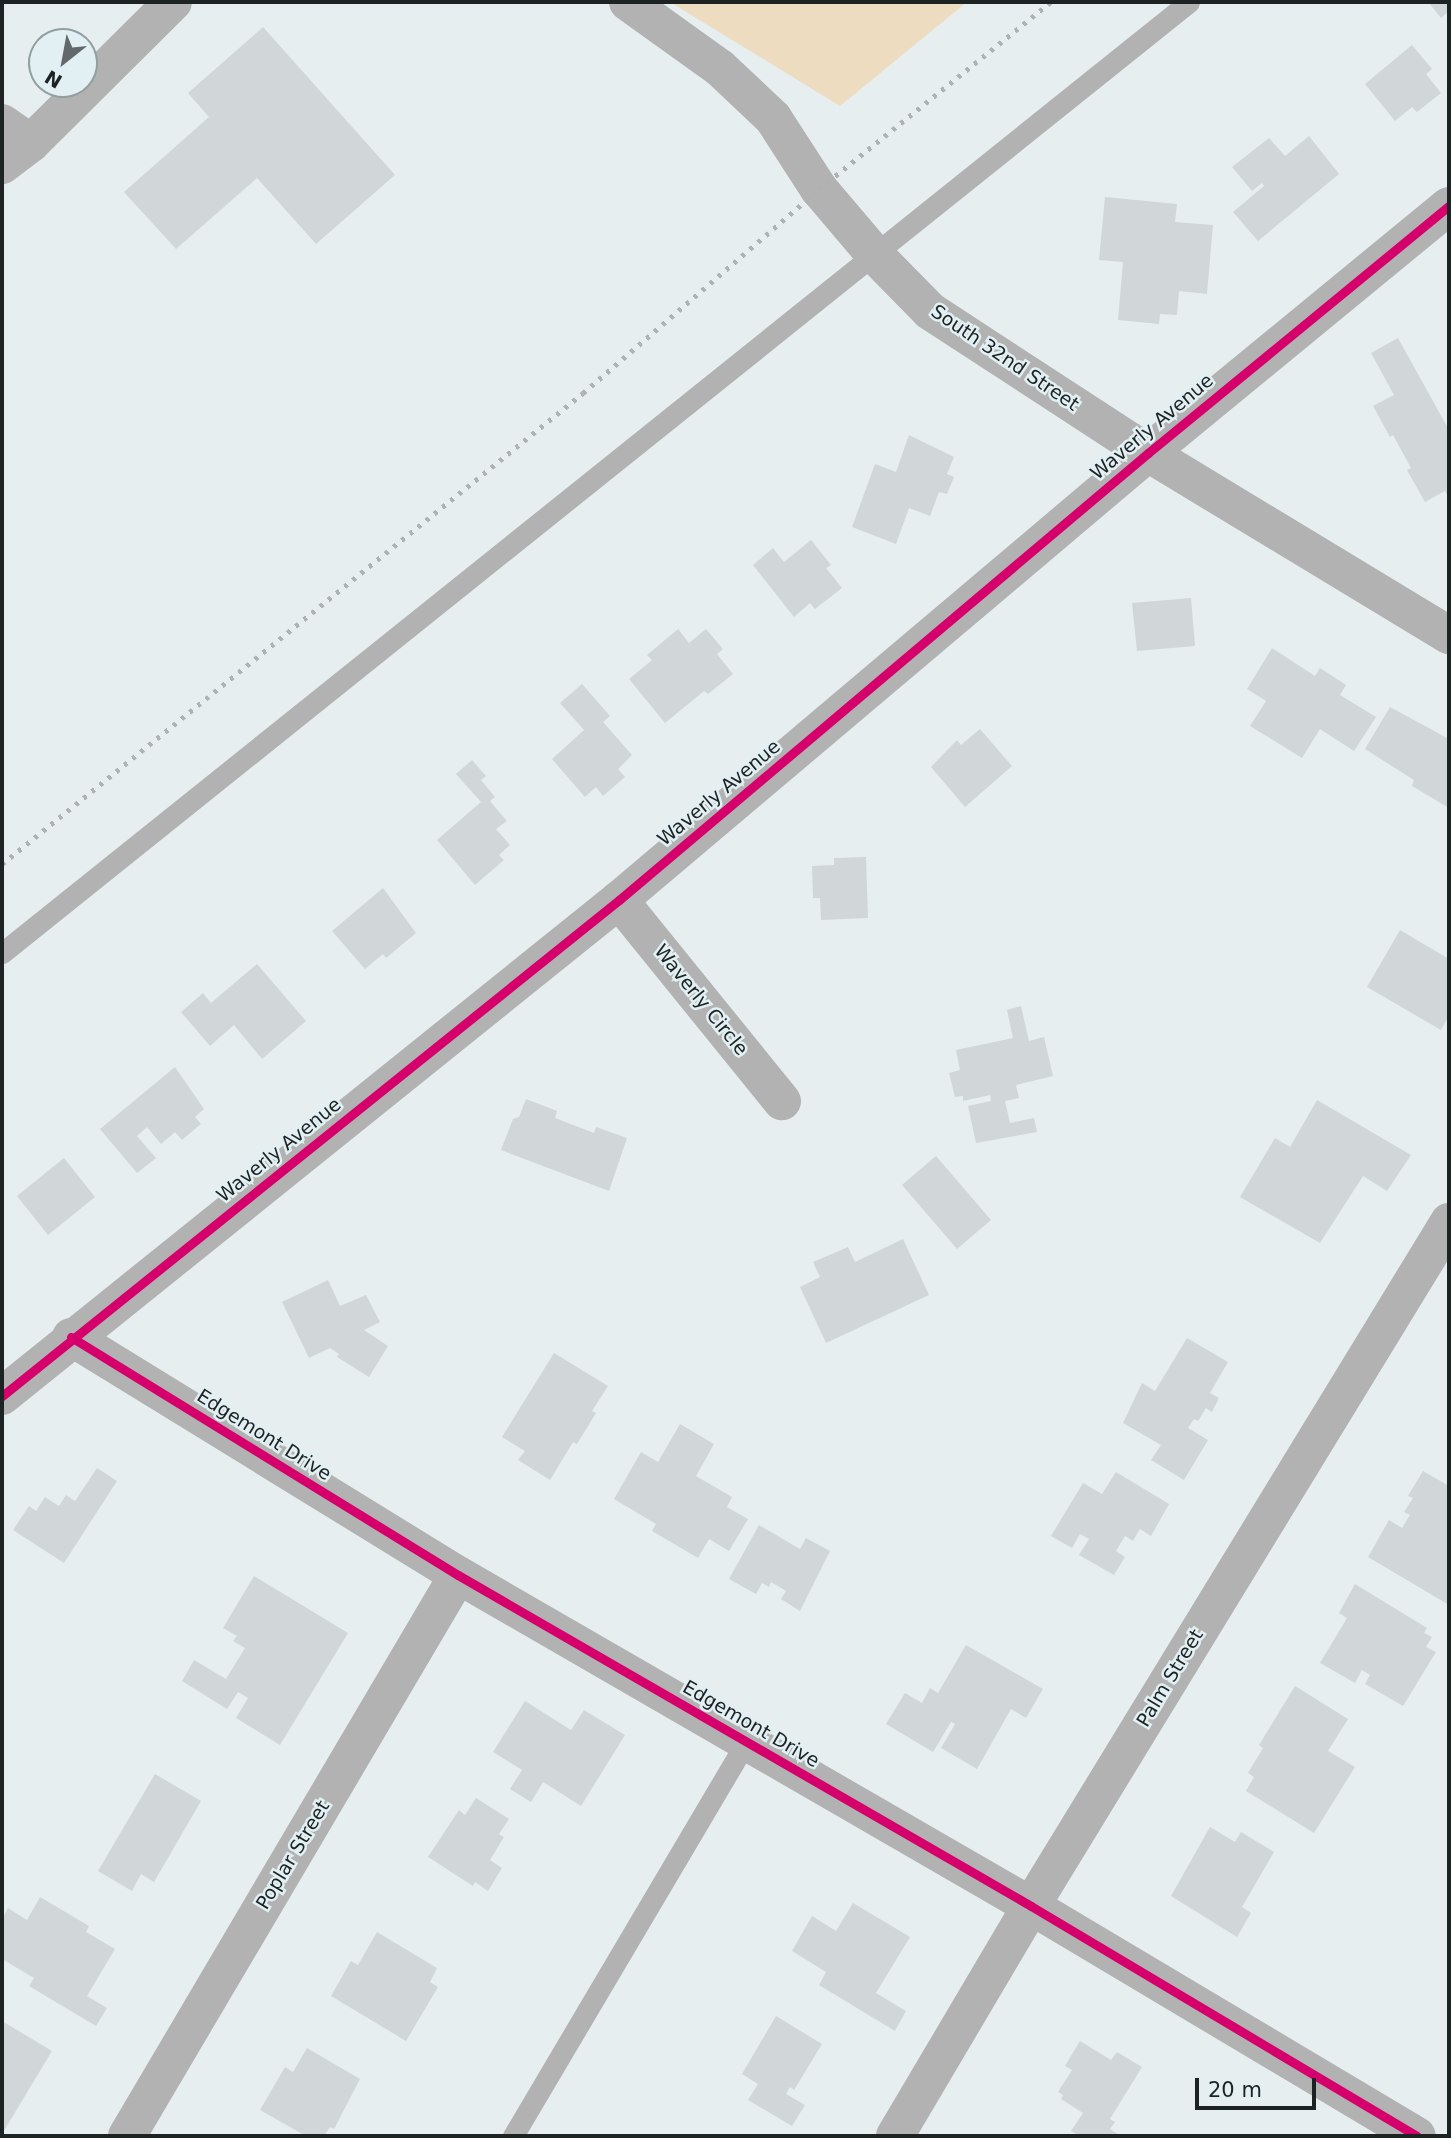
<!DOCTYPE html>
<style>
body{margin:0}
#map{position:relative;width:1451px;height:2138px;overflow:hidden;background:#e6eef0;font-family:"DejaVu Sans",sans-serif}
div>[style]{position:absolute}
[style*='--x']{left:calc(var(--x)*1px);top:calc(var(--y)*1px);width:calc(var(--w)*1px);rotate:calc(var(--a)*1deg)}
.green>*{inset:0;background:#eedcc1}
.building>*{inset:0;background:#d1d7d8}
.lane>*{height:21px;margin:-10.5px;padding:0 10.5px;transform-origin:10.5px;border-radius:10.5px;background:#b1b2b1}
.street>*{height:38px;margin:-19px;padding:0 19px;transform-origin:19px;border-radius:19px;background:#b1b2b1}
.rail>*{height:5px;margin-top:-2.5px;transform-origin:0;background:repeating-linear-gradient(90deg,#afb2b2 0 3.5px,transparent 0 10.5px)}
.cycleway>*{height:9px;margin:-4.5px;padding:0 4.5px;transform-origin:4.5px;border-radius:4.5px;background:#d6006c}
span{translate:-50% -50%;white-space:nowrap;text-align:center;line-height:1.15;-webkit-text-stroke:5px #e2f0f4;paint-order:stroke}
.street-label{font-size:19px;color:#1d2223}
.frame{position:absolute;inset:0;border:4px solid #1d2223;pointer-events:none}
.north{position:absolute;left:28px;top:28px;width:70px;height:70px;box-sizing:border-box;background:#e2f0f4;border:2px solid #939ea0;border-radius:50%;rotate:211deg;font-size:19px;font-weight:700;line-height:28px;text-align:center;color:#1d2223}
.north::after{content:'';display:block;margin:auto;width:24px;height:32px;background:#63696b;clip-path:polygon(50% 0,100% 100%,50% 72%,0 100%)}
.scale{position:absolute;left:1195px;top:2078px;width:121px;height:32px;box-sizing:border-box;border:4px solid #1d2223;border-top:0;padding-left:9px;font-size:21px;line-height:24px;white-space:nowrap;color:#1d2223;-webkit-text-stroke:5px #e2f0f4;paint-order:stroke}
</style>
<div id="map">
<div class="green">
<i style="clip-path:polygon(670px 2px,967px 2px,840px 106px)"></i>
</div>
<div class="building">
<i style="clip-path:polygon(1428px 2px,1449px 2px,1449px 11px,1441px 18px)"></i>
<i style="clip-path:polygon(263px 27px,395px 175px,316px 244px,257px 178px,176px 249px,124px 192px,209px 117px,188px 93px)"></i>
<i style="clip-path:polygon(1412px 45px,1432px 69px,1426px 74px,1441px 93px,1417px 112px,1412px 107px,1395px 121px,1365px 84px)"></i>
<i style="clip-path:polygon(1309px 136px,1339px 174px,1258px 241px,1233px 212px,1264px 186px,1262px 183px,1252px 191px,1232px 167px,1269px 138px,1285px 156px)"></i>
<i style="clip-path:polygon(1105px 197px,1177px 204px,1175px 222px,1213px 225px,1207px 294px,1179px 291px,1177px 315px,1160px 314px,1159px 324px,1118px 320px,1123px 262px,1099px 260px)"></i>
<i style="clip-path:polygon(1398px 338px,1449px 430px,1449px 498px,1445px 491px,1425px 502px,1407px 470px,1411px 468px,1393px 435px,1390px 437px,1373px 406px,1394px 395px,1371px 353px)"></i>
<i style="clip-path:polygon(909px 435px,954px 457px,947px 474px,954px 477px,947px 494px,939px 492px,930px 516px,909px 508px,896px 544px,852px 527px,875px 464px,896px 472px)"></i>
<i style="clip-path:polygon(811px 540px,831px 565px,826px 568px,842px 588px,815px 609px,810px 603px,794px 617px,753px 565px,773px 548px,784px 562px)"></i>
<i style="clip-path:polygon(1191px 598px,1195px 646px,1137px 651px,1132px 603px)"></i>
<i style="clip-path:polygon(678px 629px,689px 643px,706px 629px,723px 649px,717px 654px,733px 674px,708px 694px,704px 691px,665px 723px,629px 679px,652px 660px,647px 655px)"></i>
<i style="clip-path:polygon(1272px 648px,1315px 676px,1320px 668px,1346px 685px,1340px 695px,1376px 717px,1354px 751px,1320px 729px,1302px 758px,1250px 726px,1266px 701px,1247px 689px)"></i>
<i style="clip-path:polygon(582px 684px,610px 716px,603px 722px,632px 755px,618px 769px,625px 777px,603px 796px,596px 787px,585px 797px,552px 759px,584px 730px,560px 703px)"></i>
<i style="clip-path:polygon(1390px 707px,1449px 739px,1449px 808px,1412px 786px,1414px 780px,1365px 749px)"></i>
<i style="clip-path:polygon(980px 729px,1012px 766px,965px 807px,931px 767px,957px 740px,961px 745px)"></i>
<i style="clip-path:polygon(472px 760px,486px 776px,481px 780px,495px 797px,490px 801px,507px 821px,496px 829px,510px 845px,499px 855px,504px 860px,475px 885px,437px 840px,481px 802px,456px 774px)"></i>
<i style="clip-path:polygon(866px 857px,868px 918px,821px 920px,820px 898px,813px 898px,812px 866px,834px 865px,834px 858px)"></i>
<i style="clip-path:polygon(383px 888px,416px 933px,386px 958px,383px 954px,365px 969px,332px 931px)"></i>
<i style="clip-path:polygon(1400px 930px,1449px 959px,1449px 1016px,1441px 1030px,1367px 987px)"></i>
<i style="clip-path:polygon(257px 964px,306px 1021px,262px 1059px,234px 1025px,210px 1046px,181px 1012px,203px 993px,211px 1003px)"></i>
<i style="clip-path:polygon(1021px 1006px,1029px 1041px,1044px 1037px,1053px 1076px,1016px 1085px,1019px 1098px,1005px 1101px,1010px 1123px,1034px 1118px,1037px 1132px,976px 1143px,968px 1106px,991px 1101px,990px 1095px,963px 1101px,963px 1096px,955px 1097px,949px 1073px,960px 1070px,956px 1050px,1013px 1038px,1007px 1010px)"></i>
<i style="clip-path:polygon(175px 1067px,204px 1109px,195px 1117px,201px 1124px,182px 1140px,175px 1132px,161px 1144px,147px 1127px,137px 1136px,156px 1158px,137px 1173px,100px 1129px)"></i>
<i style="clip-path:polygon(526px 1099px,557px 1111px,555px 1118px,594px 1133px,596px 1127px,627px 1138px,609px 1191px,501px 1150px,513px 1119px,519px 1117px)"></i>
<i style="clip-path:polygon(1317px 1100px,1411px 1155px,1387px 1191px,1363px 1176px,1320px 1243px,1240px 1197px,1275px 1138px,1290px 1147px)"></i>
<i style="clip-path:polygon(936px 1156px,991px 1220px,957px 1249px,902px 1185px)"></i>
<i style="clip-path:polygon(64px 1158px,95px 1197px,48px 1235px,17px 1196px)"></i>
<i style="clip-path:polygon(903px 1239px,929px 1295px,826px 1343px,800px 1287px,820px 1277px,813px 1262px,848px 1247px,855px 1262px)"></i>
<i style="clip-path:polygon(328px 1280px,340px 1306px,366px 1295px,380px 1322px,364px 1330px,388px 1346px,369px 1377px,337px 1357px,339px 1354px,330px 1348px,309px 1358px,282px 1302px)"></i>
<i style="clip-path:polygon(1187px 1338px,1228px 1362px,1210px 1393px,1219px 1398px,1212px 1412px,1206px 1408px,1198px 1421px,1194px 1419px,1188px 1428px,1208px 1440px,1184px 1480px,1151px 1460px,1161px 1445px,1123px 1423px,1142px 1383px,1155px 1391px)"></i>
<i style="clip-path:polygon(554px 1353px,608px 1386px,592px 1411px,596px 1413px,577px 1444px,573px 1442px,550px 1480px,518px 1460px,525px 1451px,502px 1437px)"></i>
<i style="clip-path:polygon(680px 1424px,714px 1444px,696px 1476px,732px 1497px,727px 1507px,748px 1519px,729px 1551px,709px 1539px,698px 1558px,652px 1531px,656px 1524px,614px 1499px,641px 1452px,658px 1462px)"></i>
<i style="clip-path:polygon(97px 1468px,117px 1481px,64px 1563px,13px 1530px,29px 1506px,36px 1511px,45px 1497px,59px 1506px,66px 1495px,75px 1501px)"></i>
<i style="clip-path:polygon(1423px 1471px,1449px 1486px,1449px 1605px,1368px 1557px,1389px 1520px,1402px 1528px,1410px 1515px,1404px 1512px,1413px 1498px,1408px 1496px)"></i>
<i style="clip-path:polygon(1116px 1472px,1169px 1504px,1151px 1536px,1140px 1529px,1133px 1541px,1125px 1536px,1116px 1551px,1125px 1557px,1114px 1575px,1079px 1555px,1089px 1539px,1080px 1534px,1072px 1548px,1051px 1536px,1083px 1483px,1102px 1494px)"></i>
<i style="clip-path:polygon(759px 1525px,800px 1549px,806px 1538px,830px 1551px,800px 1611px,781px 1599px,786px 1591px,771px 1582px,769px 1587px,762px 1583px,756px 1594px,729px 1579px)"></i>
<i style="clip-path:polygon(254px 1576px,348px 1633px,280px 1745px,236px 1718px,248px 1698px,238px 1692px,227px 1709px,182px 1681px,194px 1660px,226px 1679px,245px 1648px,233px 1641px,237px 1636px,223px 1628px)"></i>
<i style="clip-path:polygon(1355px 1584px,1427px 1628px,1424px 1633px,1432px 1637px,1426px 1647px,1436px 1652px,1403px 1706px,1365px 1684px,1370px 1675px,1362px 1670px,1355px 1683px,1320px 1663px,1347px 1618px,1339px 1613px)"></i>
<i style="clip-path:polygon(966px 1645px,1043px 1689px,1026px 1718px,1011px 1709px,977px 1769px,941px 1748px,955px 1724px,951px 1722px,933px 1752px,886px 1724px,905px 1693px,922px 1703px,930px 1688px,938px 1693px)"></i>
<i style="clip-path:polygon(1295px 1686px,1348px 1719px,1328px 1751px,1355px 1767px,1314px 1833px,1246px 1791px,1254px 1777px,1248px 1773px,1263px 1748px,1259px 1745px)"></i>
<i style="clip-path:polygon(525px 1701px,571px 1730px,584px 1710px,625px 1735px,581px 1806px,543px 1782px,531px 1802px,510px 1789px,522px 1770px,493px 1752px)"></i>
<i style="clip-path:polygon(155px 1774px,201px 1801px,154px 1882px,141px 1874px,132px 1891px,98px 1871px)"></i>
<i style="clip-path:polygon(476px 1798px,509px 1819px,499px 1834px,504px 1837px,490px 1860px,502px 1868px,488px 1891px,475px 1882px,473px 1886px,428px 1857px,459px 1810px,465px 1815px)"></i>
<i style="clip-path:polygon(1210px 1827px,1235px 1842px,1241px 1832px,1274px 1852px,1242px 1907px,1251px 1913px,1237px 1937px,1171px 1896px)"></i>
<i style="clip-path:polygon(40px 1897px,89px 1926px,86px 1932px,115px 1949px,87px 1996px,107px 2008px,96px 2026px,29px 1986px,34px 1978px,2px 1959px,2px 1919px,8px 1908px,27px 1920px)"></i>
<i style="clip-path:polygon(853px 1903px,910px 1937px,876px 1993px,906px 2011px,895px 2031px,819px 1985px,826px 1972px,792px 1951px,812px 1916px,836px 1931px)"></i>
<i style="clip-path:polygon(377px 1932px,437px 1968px,430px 1982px,438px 1987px,406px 2041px,331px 1996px,351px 1961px,358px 1965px)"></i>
<i style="clip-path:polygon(776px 2016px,822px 2044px,794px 2090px,790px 2087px,786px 2094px,805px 2105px,792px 2126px,748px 2100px,758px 2084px,742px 2074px)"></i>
<i style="clip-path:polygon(2px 2021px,52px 2051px,2px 2134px)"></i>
<i style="clip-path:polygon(1080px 2041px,1111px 2060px,1117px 2052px,1142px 2067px,1110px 2119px,1115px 2122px,1110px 2129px,1118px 2134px,1116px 2136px,1080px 2136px,1071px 2131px,1083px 2113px,1061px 2099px,1063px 2095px,1058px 2092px,1072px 2070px,1065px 2066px)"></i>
<i style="clip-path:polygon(307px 2048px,360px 2079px,334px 2129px,330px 2127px,324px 2136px,306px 2136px,260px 2110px,285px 2067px,293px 2072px)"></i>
</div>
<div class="lane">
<i style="--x:2;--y:953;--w:1521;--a:-38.7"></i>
<i style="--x:513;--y:2136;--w:458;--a:-59.4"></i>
</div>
<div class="street">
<i style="--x:628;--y:2;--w:113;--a:35.7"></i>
<i style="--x:720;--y:68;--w:73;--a:43.3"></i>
<i style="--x:773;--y:118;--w:85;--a:57.1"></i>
<i style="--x:819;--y:189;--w:87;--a:49.7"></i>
<i style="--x:875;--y:255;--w:78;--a:45.5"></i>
<i style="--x:930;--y:311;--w:260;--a:33.1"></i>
<i style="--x:1148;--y:453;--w:352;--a:31.2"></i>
<i style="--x:2;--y:123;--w:35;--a:35"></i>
<i style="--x:2;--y:165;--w:36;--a:-37"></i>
<i style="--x:31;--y:143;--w:200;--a:-44.8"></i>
<i style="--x:619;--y:900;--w:259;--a:51"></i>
<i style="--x:71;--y:1337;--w:454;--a:31.6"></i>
<i style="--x:458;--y:1575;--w:662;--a:30.01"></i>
<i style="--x:1031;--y:1906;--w:449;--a:30.8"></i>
<i style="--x:2;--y:1396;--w:792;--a:-38.8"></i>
<i style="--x:619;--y:900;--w:693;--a:-40.2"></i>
<i style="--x:1148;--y:453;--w:389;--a:-39.4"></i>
<i style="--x:127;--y:2136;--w:651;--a:-59.46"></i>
<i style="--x:895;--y:2136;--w:267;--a:-59.4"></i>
<i style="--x:1031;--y:1906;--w:802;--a:-58.57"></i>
</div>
<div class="rail">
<i style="--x:2;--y:864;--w:748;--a:-39.03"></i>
<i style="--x:583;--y:393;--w:312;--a:-40.8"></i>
<i style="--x:819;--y:189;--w:298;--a:-38.9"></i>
</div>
<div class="cycleway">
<i style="--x:71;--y:1337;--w:454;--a:31.6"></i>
<i style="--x:458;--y:1575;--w:662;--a:30.01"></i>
<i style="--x:1031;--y:1906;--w:449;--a:30.8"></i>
<i style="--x:2;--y:1396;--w:792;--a:-38.8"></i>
<i style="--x:619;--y:900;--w:693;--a:-40.2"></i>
<i style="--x:1148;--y:453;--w:389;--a:-39.4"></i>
</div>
<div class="street-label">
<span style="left:1005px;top:358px;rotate:34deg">South 32nd Street</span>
<span style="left:1152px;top:427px;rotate:-40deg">Waverly Avenue</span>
<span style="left:719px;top:793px;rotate:-40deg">Waverly Avenue</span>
<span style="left:701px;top:1000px;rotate:51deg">Waverly Circle</span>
<span style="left:279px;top:1150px;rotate:-39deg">Waverly Avenue</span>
<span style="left:264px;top:1435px;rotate:32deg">Edgemont Drive</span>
<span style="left:1170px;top:1678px;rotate:-59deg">Palm Street</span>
<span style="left:751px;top:1724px;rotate:30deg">Edgemont Drive</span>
<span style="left:293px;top:1855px;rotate:-59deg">Poplar Street</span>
</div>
<div class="frame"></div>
<div class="north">N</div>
<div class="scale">20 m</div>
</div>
